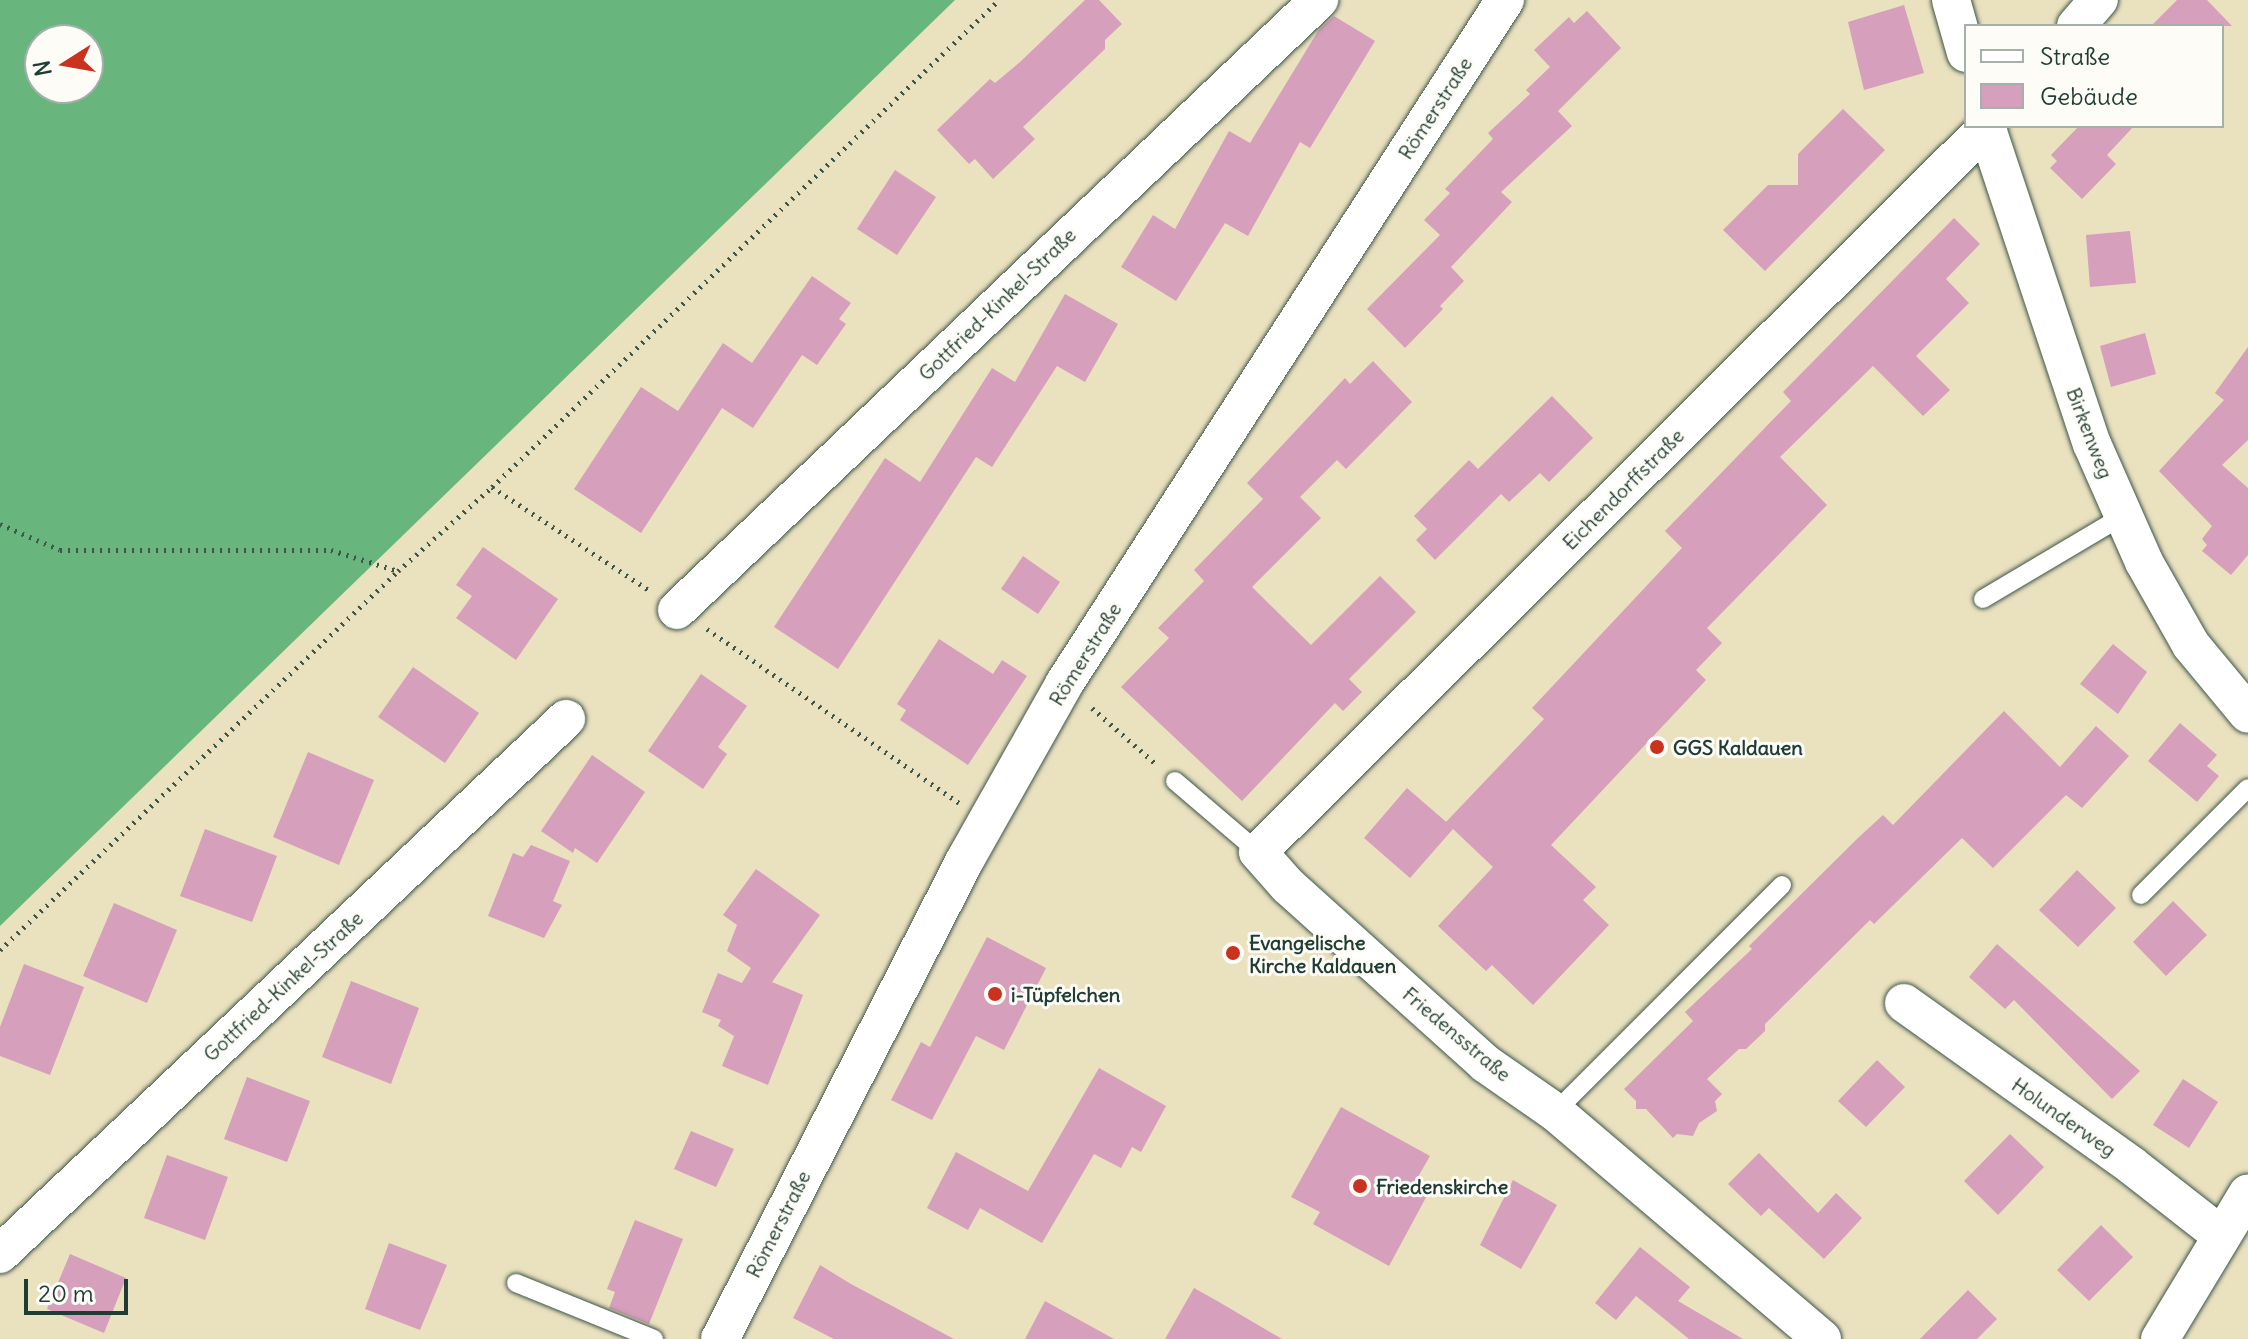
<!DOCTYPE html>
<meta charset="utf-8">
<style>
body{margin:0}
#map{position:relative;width:2248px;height:1339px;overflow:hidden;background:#eae1bf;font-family:Delius,sans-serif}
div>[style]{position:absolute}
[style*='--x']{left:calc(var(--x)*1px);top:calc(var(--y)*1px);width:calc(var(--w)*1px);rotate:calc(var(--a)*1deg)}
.forest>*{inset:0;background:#68b57e}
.building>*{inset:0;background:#d69fbb}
.path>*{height:5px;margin-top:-2.5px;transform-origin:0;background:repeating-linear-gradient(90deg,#3d5649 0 2px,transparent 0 8px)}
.roads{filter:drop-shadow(0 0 2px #3d5649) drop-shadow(0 0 2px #3d5649)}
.lane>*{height:18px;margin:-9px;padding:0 9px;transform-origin:9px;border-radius:9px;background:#fff}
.street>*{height:38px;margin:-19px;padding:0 19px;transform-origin:19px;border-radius:19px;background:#fff}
.dots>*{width:22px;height:22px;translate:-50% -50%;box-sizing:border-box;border:4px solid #fdfcf7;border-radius:50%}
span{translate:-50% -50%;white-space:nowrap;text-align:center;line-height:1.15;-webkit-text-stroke:6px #fdfcf7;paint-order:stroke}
.street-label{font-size:20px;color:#1f3d34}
.poi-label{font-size:20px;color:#1f3d34;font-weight:700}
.left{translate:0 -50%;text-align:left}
.legend{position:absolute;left:1964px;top:24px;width:260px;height:104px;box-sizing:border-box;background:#fdfcf7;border:2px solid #a4b0a9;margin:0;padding:10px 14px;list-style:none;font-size:24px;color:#1f3d34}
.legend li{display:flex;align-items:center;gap:16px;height:40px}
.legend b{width:40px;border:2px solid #a4b0a9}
.north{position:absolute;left:24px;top:24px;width:80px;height:80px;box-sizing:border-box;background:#fdfcf7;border:2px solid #a4b0a9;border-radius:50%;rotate:259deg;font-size:22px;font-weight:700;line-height:32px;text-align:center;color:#1f3d34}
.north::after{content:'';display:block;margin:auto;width:28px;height:36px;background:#c8321e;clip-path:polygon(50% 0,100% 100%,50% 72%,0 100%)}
.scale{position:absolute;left:24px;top:1279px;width:104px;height:36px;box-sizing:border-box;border:4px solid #1f3d34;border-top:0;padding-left:10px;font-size:24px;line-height:28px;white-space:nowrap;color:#1f3d34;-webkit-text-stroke:6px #fdfcf7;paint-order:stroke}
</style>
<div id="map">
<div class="forest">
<i style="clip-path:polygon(evenodd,0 0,955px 0,0 926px,0 0,40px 40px,88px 40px,88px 88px,40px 88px,40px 40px)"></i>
</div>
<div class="building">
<i style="clip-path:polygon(1085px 0,1099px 0,1122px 24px,1105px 40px,1105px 49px,1023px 127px,1035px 139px,993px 179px,975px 159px,969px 164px,937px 130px,990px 79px,995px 83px,1020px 62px)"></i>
<i style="clip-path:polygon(2177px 0,2207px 0,2232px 26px,2151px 26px)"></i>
<i style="clip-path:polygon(1904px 5px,1924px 73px,1864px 90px,1848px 22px)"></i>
<i style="clip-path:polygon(1587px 11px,1621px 48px,1558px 111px,1572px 126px,1501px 192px,1512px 202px,1451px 267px,1464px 281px,1440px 306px,1443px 309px,1405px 348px,1367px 309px,1440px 235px,1424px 220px,1450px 193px,1445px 189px,1493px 139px,1488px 133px,1530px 94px,1526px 90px,1550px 67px,1534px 50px,1569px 17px,1574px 23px)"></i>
<i style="clip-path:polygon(1334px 16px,1375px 41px,1310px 148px,1300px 142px,1248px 236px,1225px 223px,1176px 301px,1121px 267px,1153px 215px,1175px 229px,1229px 131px,1250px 143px,1318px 31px)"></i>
<i style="clip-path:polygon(1843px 109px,1885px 150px,1765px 271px,1723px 230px,1768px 185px,1798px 185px,1798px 154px)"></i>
<i style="clip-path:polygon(2079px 126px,2134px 126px,2107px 155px,2116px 164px,2082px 199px,2050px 168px,2057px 161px,2051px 155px)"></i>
<i style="clip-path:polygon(895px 170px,936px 197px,897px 255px,857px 229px)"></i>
<i style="clip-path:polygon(1954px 218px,1980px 244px,1946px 279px,1969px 303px,1916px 356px,1950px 390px,1923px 416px,1873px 366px,1780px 457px,1827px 505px,1707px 628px,1722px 643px,1696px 670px,1706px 680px,1551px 845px,1596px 887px,1583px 900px,1609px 925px,1533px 1005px,1492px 965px,1486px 971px,1438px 926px,1493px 867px,1453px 829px,1410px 878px,1364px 838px,1407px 788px,1452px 827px,1446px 822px,1544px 719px,1532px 708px,1682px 548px,1665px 531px,1791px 401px,1783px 392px)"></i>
<i style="clip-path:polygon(2130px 231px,2136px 283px,2090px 287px,2086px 235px)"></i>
<i style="clip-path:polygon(812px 276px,851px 303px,839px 319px,846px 324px,817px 365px,802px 355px,753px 428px,722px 408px,641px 533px,574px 489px,641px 387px,678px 411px,723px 343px,752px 363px)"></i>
<i style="clip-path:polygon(1065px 294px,1118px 324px,1085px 382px,1057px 366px,992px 467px,976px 457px,838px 669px,774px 627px,885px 458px,920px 482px,992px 368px,1015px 382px)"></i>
<i style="clip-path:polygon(2145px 333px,2156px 374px,2111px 387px,2100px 346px)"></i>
<i style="clip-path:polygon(2248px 347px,2248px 440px,2222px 465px,2248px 488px,2248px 555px,2231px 575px,2202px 551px,2207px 545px,2202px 539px,2212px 526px,2159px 471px,2224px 400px,2215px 393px)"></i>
<i style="clip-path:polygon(1373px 361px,1412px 402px,1346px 469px,1337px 460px,1300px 497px,1321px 518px,1252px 587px,1311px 645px,1380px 576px,1416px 612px,1349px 679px,1362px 692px,1343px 711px,1335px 703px,1242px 801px,1121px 687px,1169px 638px,1158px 628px,1204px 581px,1194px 570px,1263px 499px,1247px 483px,1345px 378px,1350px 384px)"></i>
<i style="clip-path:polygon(1552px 396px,1593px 438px,1549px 482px,1540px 473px,1509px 502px,1501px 494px,1435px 560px,1416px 540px,1427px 529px,1414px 516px,1469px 460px,1478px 469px)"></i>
<i style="clip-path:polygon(483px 547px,558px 599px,516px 660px,456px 618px,472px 596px,456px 585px)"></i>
<i style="clip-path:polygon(1023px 556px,1060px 582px,1038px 614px,1001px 589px)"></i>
<i style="clip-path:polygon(939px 639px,993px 674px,1002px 660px,1027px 676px,968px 765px,900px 720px,906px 710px,897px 704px)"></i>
<i style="clip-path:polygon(2113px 644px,2147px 672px,2118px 714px,2080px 684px)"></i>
<i style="clip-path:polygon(413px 667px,479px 713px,445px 763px,378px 717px)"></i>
<i style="clip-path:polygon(701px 674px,747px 706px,718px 747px,727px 754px,703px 789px,648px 751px)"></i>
<i style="clip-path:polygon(2004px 711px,2060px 767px,2096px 726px,2129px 756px,2082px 808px,2066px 795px,1993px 868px,1962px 838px,1874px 924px,1870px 920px,1765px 1024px,1765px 1031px,1746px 1049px,1739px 1049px,1707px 1079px,1722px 1094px,1715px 1101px,1717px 1111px,1699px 1123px,1693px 1136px,1677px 1134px,1673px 1138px,1646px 1109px,1636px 1109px,1636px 1101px,1624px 1089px,1693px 1021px,1685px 1012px,1752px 949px,1749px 946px,1858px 838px,1883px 815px,1893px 825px)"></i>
<i style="clip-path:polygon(2180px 723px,2217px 755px,2207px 766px,2219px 776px,2197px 802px,2148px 761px)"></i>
<i style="clip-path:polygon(308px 752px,374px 780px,339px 865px,273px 837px)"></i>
<i style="clip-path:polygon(592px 755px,645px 792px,597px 863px,575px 848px,573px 853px,541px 831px)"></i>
<i style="clip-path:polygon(205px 829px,277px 856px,252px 922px,180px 896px)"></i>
<i style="clip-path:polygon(531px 845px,570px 861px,553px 901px,562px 905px,544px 938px,488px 916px,513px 853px,523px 857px)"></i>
<i style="clip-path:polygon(756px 869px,820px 915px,772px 982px,803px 995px,768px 1085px,722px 1066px,735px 1034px,734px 1036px,718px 1026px,721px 1020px,702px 1012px,718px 973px,742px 983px,751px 968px,727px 951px,737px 925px,723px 915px)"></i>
<i style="clip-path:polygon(2077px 870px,2116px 908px,2078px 947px,2039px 910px)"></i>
<i style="clip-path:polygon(2173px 901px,2207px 935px,2166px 976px,2133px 942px)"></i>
<i style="clip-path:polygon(114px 903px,177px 930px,147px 1003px,83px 976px)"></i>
<i style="clip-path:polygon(987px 937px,1046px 968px,1004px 1050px,976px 1036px,932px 1120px,891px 1100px,921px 1042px,930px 1047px)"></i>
<i style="clip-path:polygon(1997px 944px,2140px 1071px,2112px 1099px,2014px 1000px,2005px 1009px,1969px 977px)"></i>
<i style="clip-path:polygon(24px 964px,84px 987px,50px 1075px,0 1056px,0 1027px)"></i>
<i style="clip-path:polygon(351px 981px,419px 1008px,391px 1084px,322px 1057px)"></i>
<i style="clip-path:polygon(1877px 1060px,1905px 1087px,1866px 1127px,1838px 1101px)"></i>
<i style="clip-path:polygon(1099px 1068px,1166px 1106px,1141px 1152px,1132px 1147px,1121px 1168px,1094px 1154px,1042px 1243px,980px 1208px,968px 1230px,927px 1208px,956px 1152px,1028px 1191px)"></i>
<i style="clip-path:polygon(247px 1077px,310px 1101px,287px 1162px,224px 1139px)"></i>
<i style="clip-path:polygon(2183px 1079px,2218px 1102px,2189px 1148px,2153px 1125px)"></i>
<i style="clip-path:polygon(1341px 1107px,1430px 1156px,1415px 1182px,1430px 1190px,1389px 1266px,1313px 1224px,1320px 1212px,1291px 1197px)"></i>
<i style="clip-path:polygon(691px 1131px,734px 1149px,716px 1187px,674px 1169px)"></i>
<i style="clip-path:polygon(2010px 1134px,2044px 1167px,1998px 1215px,1964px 1181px)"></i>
<i style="clip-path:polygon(1759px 1153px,1818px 1213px,1836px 1193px,1862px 1218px,1824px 1259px,1769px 1208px,1761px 1216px,1728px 1184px)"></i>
<i style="clip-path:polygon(167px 1155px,228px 1177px,205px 1240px,144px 1218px)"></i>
<i style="clip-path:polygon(1513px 1180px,1557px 1205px,1521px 1269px,1480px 1245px)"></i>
<i style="clip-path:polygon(635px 1220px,683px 1239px,649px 1324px,609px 1308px,615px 1292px,607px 1289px)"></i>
<i style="clip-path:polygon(2101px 1225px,2133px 1257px,2089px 1301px,2057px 1270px)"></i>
<i style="clip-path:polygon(389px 1243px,447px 1265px,420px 1330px,365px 1309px)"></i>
<i style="clip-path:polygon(1640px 1247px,1690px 1287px,1678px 1301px,1743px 1339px,1689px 1339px,1636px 1296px,1616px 1320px,1595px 1303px)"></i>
<i style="clip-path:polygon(70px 1254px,126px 1278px,104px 1333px,47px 1309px)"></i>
<i style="clip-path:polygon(820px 1265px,851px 1284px,954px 1339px,834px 1339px,793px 1318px)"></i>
<i style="clip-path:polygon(1194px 1288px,1219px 1302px,1282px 1339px,1165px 1339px)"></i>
<i style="clip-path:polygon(1968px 1290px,1997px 1319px,1977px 1339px,1920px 1339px)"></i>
<i style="clip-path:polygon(1045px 1301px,1114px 1339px,1025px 1339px)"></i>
</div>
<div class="path">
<i style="--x:492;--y:487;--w:188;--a:33.3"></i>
<i style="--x:0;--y:524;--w:65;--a:23.4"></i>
<i style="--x:60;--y:550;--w:271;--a:0"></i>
<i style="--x:331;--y:550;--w:70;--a:17.4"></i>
<i style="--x:707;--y:629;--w:306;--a:34.6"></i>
<i style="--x:1092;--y:708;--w:86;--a:41.2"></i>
<i style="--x:0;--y:950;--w:550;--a:-43.6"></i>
<i style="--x:398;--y:571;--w:126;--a:-41.8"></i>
<i style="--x:492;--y:487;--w:703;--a:-43.85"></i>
</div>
<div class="roads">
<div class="lane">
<i style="--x:1983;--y:599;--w:163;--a:-30.7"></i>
<i style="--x:1175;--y:781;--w:109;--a:40.5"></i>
<i style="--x:2141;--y:895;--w:151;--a:-45"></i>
<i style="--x:1555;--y:1112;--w:321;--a:-45"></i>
<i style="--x:516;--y:1283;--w:149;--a:22.1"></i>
</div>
<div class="street">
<i style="--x:1951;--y:0;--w:55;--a:74.2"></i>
<i style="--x:2076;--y:26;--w:35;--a:-49"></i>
<i style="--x:1986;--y:126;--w:335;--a:71.6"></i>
<i style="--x:2092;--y:444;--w:129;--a:66.2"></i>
<i style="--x:2144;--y:562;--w:95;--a:60.5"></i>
<i style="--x:2191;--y:645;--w:89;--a:50.4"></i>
<i style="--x:677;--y:610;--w:886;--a:-43.54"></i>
<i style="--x:1904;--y:1003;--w:279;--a:35.5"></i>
<i style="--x:2131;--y:1165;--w:115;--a:38"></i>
<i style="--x:0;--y:1254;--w:779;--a:-43.39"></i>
<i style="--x:720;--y:1339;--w:538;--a:-62.91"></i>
<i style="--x:965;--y:860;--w:202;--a:-60.6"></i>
<i style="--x:1064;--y:684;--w:814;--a:-57.19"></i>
<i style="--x:1822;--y:1339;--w:350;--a:-139.6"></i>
<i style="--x:1555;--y:1112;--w:84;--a:-145.2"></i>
<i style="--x:1486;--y:1064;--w:266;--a:-138"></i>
<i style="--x:1288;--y:886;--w:45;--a:-131.4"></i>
<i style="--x:1258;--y:852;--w:1030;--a:-44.84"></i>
<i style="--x:2160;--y:1339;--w:170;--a:-58.9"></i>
</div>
</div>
<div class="dots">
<i style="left:1657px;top:747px;background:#c8321e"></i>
<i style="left:1233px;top:953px;background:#c8321e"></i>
<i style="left:995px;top:994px;background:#c8321e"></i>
<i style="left:1360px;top:1186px;background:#c8321e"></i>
</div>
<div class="street-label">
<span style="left:1435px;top:108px;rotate:-57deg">Römerstraße</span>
<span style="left:997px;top:304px;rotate:-44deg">Gottfried-Kinkel-Straße</span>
<span style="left:2090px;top:433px;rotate:69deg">Birkenweg</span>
<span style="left:1623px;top:489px;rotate:-45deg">Eichendorffstraße</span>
<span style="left:1085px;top:654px;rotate:-58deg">Römerstraße</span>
<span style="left:283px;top:986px;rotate:-43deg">Gottfried-Kinkel-Straße</span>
<span style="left:1457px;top:1034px;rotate:40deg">Friedensstraße</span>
<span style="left:2064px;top:1117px;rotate:35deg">Holunderweg</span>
<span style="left:778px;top:1224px;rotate:-63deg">Römerstraße</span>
</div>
<div class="poi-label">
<span class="left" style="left:1673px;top:747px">GGS Kaldauen</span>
<span class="left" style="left:1249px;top:954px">Evangelische<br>Kirche Kaldauen</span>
<span class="left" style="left:1011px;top:994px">i-Tüpfelchen</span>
<span class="left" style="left:1376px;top:1186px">Friedenskirche</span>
</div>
<ul class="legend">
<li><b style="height:10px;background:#fff"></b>Straße</li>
<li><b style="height:22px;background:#d69fbb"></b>Gebäude</li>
</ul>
<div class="north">N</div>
<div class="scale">20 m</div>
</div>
